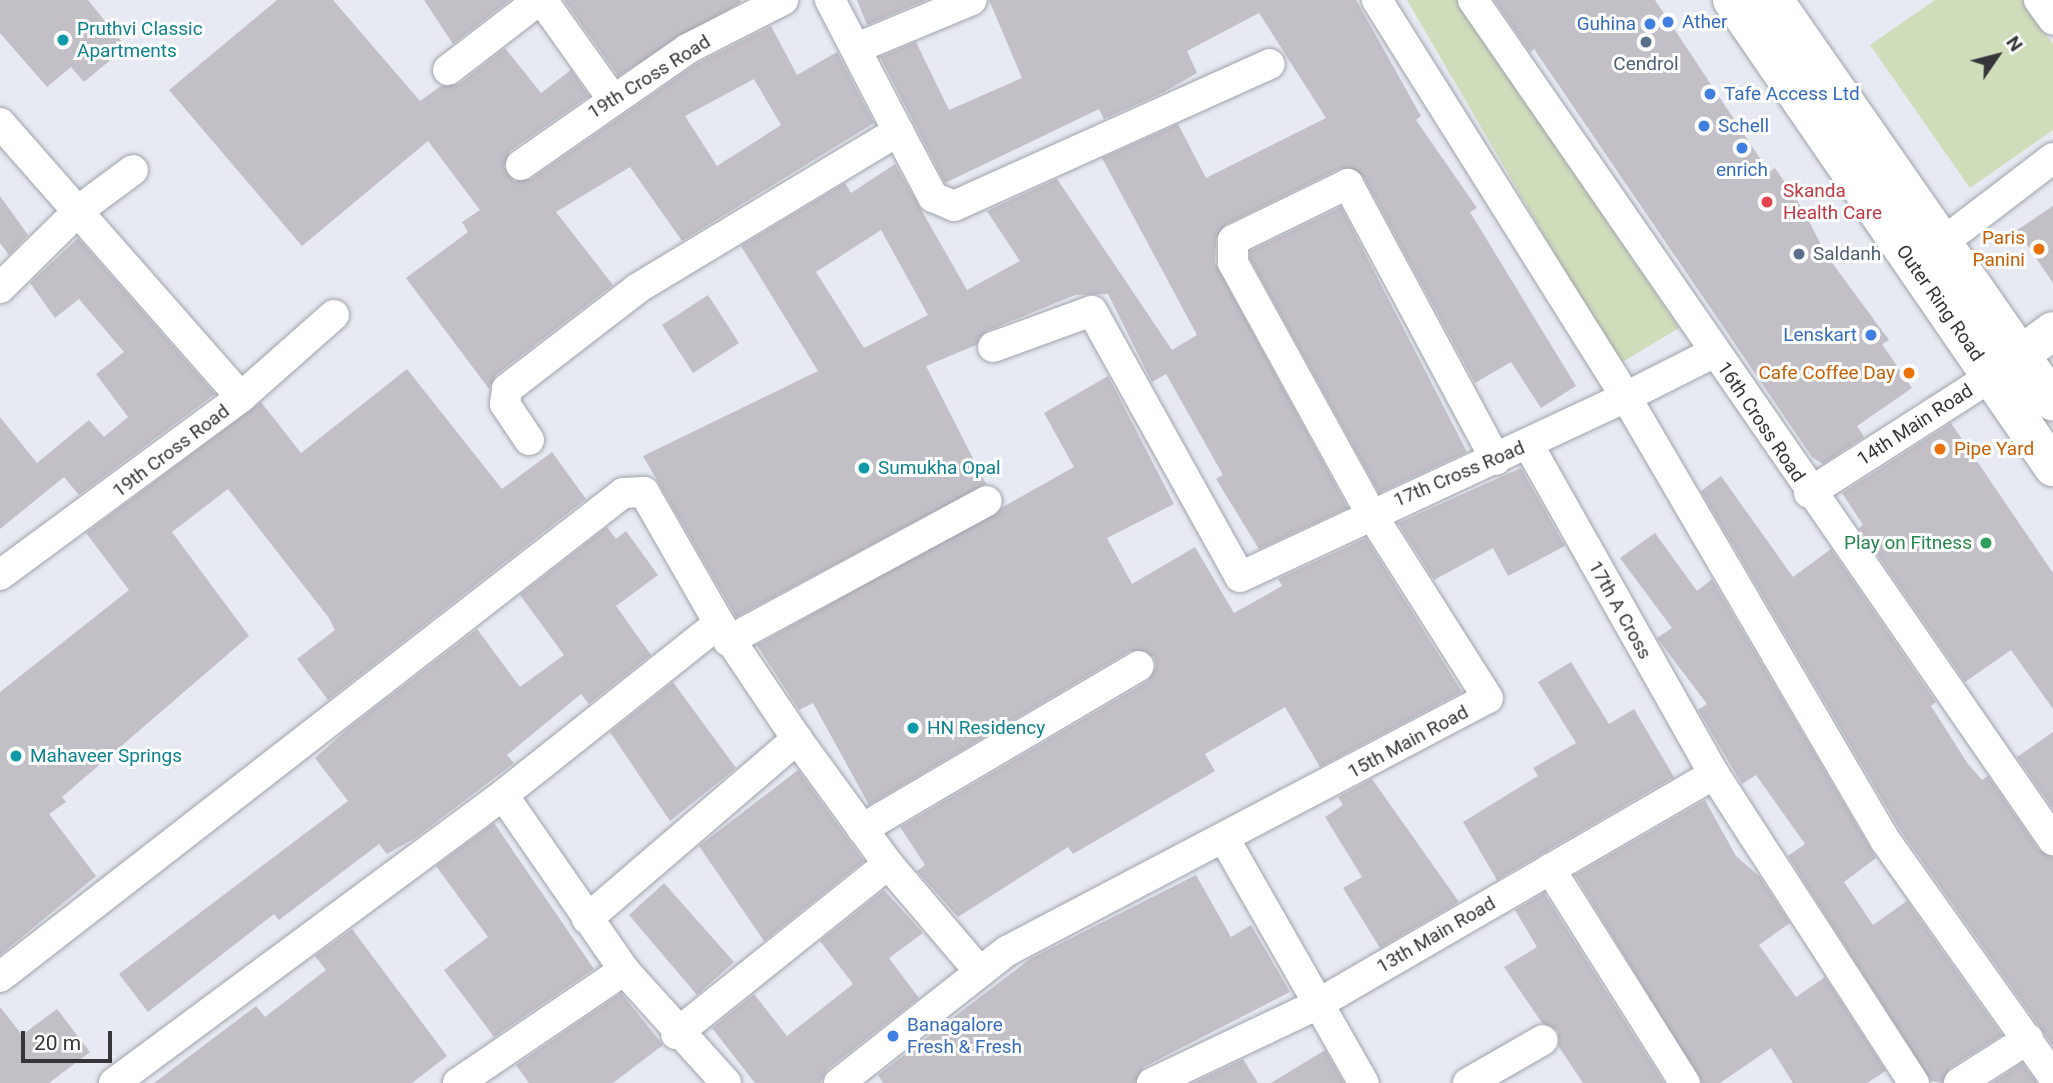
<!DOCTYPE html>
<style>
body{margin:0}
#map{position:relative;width:2053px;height:1083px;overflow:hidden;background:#e7eaf2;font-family:Roboto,sans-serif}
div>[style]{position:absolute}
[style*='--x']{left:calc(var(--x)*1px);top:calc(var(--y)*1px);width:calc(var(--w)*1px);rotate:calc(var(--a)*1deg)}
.green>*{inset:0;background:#d0ddbb}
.building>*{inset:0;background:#c2bfc7}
.roads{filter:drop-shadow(0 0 2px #a0a3aa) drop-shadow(0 0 2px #a0a3aa)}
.minor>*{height:30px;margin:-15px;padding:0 15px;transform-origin:15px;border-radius:15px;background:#fff}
.tertiary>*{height:38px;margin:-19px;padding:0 19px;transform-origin:19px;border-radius:19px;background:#fff}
.trunk>*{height:38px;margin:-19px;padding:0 19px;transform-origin:19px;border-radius:19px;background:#fff}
.dots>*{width:19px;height:19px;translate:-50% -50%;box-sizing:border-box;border:4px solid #fff;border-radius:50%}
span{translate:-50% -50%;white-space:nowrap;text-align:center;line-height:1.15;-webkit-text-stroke:6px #fff;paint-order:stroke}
.shop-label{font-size:19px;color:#366cbe}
.left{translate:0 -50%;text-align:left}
.right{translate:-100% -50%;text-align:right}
.culture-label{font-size:19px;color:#0d838f}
.service-label{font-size:19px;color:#4e5e75}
.street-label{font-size:19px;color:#343639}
.health-label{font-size:19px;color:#be3a42}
.food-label{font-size:19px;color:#c56008}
.leisure-label{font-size:19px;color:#27864d}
.north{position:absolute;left:1962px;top:21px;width:70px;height:70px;-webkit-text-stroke:5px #fff;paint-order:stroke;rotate:55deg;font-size:19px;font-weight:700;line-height:28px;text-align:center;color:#343639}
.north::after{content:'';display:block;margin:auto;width:24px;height:32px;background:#343639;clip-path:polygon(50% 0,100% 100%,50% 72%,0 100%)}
.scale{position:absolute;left:21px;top:1031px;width:91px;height:32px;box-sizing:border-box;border:4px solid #343639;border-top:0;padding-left:9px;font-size:21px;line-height:24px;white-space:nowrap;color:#343639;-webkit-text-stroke:5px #fff;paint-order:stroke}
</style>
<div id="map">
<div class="green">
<i style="clip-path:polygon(1407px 0,1458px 0,1679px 328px,1619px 364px)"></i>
<i style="clip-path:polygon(1935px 0,2022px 0,2053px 44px,2053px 130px,1970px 188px,1870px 45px)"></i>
</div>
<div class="building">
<i style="clip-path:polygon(0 0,88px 0,126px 47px,84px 82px,71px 67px,47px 87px,0 33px)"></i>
<i style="clip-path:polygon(evenodd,277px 0,333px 0,420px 101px,441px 86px,459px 84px,505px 48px,541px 93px,571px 70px,589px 96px,510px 151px,504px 167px,514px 181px,531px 179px,696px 64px,771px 26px,797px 75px,837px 52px,874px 123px,682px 241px,630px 167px,556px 212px,613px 285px,496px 375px,489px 389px,406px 278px,468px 232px,462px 222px,480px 210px,428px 141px,302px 246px,169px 90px,277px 0,754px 79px,781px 125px,717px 166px,685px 116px,754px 79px)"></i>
<i style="clip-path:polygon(424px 0,510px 0,453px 44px)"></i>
<i style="clip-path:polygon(564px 0,740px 0,741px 2px,618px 76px)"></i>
<i style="clip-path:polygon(857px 0,926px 0,867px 25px)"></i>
<i style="clip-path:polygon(evenodd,989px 0,1356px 0,1421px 116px,1416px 120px,1477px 208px,1470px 212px,1576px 386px,1541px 408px,1511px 362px,1475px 383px,1363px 176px,1341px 168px,1225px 225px,1216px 239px,1215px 263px,1348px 508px,1259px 549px,1216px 479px,1223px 475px,1166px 374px,1152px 382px,1108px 294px,1075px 295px,987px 331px,976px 345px,926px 366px,986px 484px,736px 617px,643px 456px,818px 371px,741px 246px,845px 183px,851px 193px,895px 164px,967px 290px,1020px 261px,987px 211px,1057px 179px,1172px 350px,1197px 335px,1102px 158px,1178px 124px,1206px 178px,1326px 118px,1259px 13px,1187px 51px,1197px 73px,1162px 93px,1104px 119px,1099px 109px,945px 183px,880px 57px,916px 42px,949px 110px,1022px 78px,989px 0,881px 230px,928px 315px,864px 348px,816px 272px,881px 230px)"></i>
<i style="clip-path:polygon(1494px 0,1655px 0,1769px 172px,1775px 168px,1802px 208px,1827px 256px,1889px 340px,1882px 344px,1912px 388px,1857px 426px,1864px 437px,1823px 464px,1812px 457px,1534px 49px,1530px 52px)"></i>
<i style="clip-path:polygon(0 196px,28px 235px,9px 255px,0 243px)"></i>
<i style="clip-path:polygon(2053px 206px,2053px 283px,2017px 230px)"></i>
<i style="clip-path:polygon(1341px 207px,1467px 452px,1379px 493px,1250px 259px,1250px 251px)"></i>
<i style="clip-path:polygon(78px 238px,215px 394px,79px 495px,64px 477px,0 529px,0 417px,37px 463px,89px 420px,104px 437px,128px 417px,96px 374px,124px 352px,79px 299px,55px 318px,30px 283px)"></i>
<i style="clip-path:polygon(708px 295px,739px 343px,693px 373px,662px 325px)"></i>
<i style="clip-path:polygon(407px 369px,502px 489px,552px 452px,586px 499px,328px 700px,297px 659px,335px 630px,329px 618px,228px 489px,172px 532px,249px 636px,62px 797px,66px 802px,49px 814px,96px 876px,0 955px,0 692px,129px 590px,86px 533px,261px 402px,301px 453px)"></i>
<i style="clip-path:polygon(1108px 376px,1174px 504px,1107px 538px,1132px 584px,1195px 547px,1234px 613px,1282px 586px,1278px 579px,1366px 538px,1462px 692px,1320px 767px,1285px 707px,1205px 754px,1215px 771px,1073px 854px,1068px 847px,958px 917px,917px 871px,925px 865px,900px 827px,1148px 681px,1156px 667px,1154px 657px,1130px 651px,869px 805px,813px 703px,799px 710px,757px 645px,1074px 467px,1044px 413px)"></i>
<i style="clip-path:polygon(1951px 423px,2053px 573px,2053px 709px,2011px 650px,1965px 682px,1859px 528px,1863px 525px,1842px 493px)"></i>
<i style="clip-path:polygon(1521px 468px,1565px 546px,1508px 576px,1493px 548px,1434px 580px,1398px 523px)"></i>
<i style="clip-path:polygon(1721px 476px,1793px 577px,1831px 549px,1936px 702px,1931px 706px,1968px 764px,1982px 780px,1988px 776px,2039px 850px,2053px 857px,2053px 1046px,1900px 830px,1701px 491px)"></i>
<i style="clip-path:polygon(607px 527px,616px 539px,626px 531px,658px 575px,616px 606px,651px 655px,589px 704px,581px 694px,507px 755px,514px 763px,415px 838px,387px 854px,379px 844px,279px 920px,274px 914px,148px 1012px,119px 974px,348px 801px,315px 758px,350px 727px,477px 629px,520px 687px,564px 655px,520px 595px)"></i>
<i style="clip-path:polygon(1655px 533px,1697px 591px,1712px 579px,1876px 858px,1844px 882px,1873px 925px,1907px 901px,2002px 1035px,1950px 1068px,1942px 1083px,1931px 1081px,1788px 856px,1805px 844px,1756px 775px,1742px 784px,1698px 710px,1707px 704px,1657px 638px,1672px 628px,1620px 558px)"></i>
<i style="clip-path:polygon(1571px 662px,1609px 724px,1634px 709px,1674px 777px,1497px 880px,1463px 822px,1538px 776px,1533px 768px,1576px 743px,1538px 682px)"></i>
<i style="clip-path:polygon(673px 682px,736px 768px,670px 821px,610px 732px)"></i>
<i style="clip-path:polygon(2053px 732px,2053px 809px,2017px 757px)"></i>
<i style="clip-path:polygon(798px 770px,864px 861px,764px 941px,699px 846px)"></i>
<i style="clip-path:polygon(1372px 779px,1459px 902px,1380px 948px,1343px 888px,1362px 877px,1325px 817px,1343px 805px,1338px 797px)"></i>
<i style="clip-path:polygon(1705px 800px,1736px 856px,1760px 877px,1790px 923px,1759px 945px,1796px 997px,1825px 977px,1886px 1071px,1867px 1083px,1793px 1083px,1771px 1048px,1720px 1083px,1702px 1083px,1575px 875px)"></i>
<i style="clip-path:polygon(494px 823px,594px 969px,494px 1037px,444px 970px,488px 937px,436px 866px)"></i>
<i style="clip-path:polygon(1196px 875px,1231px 937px,1251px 925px,1290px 992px,1144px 1067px,1135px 1083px,883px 1083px,878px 1075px,1030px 959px)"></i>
<i style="clip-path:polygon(664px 883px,734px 962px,697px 995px,629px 915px)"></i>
<i style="clip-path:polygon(884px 890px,923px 933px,889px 958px,919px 998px,828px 1069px,820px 1083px,755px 1083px,712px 1028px,754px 994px,787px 1036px,853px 984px,820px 941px)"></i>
<i style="clip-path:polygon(1544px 893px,1664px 1083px,1583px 1083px,1559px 1047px,1558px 1031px,1542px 1023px,1504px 967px,1537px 947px,1515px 910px)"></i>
<i style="clip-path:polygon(352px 929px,447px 1056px,412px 1083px,154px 1083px,256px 1006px,265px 1017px,326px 970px,315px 956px)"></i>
<i style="clip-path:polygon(621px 993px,663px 1045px,613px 1083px,529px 1083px,516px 1065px)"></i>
<i style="clip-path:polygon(0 1007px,22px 1035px,57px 1009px,90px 1052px,49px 1083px,0 1083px)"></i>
<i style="clip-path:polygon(1325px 1050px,1344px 1083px,1271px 1083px)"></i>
<i style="clip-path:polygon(1243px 1059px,1258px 1083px,1193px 1083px)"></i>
<i style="clip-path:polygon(2022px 1063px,2037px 1083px,1992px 1083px)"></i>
</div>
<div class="roads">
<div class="minor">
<i style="--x:542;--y:0;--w:120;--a:54.5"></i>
<i style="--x:1473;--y:0;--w:1021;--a:55.38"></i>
<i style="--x:2039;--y:0;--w:24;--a:54"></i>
<i style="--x:859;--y:47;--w:122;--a:-22.6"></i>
<i style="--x:448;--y:70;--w:115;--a:-37.6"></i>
<i style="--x:0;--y:123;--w:365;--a:48.7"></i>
<i style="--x:898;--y:131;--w:75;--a:62.1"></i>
<i style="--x:933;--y:197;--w:23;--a:23"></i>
<i style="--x:954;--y:206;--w:346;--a:-24.2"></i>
<i style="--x:521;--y:165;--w:203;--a:-34.9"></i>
<i style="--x:687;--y:49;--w:108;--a:-27"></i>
<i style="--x:1942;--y:243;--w:140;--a:-37.4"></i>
<i style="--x:0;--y:288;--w:111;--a:-44.6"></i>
<i style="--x:79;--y:210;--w:67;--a:-36.5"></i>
<i style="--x:993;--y:347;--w:105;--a:-20"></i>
<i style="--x:1092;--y:311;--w:304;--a:60.9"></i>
<i style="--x:1240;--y:577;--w:426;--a:-25"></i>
<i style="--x:1626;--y:397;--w:469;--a:-122.1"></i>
<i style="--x:1713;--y:353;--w:97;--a:153.2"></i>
<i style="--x:1626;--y:397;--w:513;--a:59.69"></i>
<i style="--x:1885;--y:840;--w:290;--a:54.6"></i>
<i style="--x:529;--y:440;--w:43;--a:-123.7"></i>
<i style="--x:505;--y:404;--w:15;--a:-82"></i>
<i style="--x:507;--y:389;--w:165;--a:-37.6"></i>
<i style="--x:638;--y:288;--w:304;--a:-31.1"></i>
<i style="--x:898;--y:131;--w:148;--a:-117.4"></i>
<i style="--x:1528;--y:444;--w:379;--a:60.6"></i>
<i style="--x:1714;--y:774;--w:368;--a:57.1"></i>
<i style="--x:1809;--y:493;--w:217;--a:-32.6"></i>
<i style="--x:0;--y:575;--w:300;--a:-36.4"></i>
<i style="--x:241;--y:397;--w:124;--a:-41.4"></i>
<i style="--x:728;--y:641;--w:294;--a:-28.4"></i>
<i style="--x:503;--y:795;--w:213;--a:55.3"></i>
<i style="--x:624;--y:970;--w:152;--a:47.9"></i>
<i style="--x:862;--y:829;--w:321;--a:-30.5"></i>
<i style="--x:1224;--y:838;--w:282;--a:60.3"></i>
<i style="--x:1550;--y:869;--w:253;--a:57.8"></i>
<i style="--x:587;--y:919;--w:277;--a:-40.6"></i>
<i style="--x:797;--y:739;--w:155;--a:53.9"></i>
<i style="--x:888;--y:864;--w:140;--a:49.6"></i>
<i style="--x:0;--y:977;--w:789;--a:-37.84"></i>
<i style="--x:623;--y:493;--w:21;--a:-3"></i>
<i style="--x:644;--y:492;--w:151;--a:60.2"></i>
<i style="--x:676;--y:1034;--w:272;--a:-38.7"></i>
<i style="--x:114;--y:1083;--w:484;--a:-36.5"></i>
<i style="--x:503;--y:795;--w:276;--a:-38.5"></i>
<i style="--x:719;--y:623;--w:140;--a:56.1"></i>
<i style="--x:458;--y:1083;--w:201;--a:-34.2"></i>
<i style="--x:839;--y:1083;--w:214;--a:-38.2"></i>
<i style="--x:1007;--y:951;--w:543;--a:-27.74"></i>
<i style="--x:1488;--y:698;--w:220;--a:-122.4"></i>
<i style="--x:1370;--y:512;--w:284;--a:-118.8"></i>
<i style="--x:1233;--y:263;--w:23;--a:-90"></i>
<i style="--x:1233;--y:240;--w:128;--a:-26"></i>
<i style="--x:1348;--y:184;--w:313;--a:61.8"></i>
<i style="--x:1152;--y:1083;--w:182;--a:-25.4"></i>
<i style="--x:1316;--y:1005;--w:460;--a:-30.1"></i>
<i style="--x:1468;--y:1083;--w:86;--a:-29.8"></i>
<i style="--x:1959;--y:1083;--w:82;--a:-32.5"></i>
</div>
<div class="tertiary">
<i style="--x:1993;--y:375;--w:74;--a:-36.3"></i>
</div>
<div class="trunk">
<i style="--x:1732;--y:0;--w:567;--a:55.5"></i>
<i style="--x:1774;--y:0;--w:489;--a:55.2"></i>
</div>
</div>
<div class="dots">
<i style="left:1668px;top:22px;background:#3f7fe0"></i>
<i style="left:1650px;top:24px;background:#3f7fe0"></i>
<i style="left:63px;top:40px;background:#0f9aa8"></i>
<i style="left:1646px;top:42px;background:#5c6f8a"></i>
<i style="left:1710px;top:94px;background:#3f7fe0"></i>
<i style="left:1704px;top:126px;background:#3f7fe0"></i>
<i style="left:1742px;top:148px;background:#3f7fe0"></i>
<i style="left:1767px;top:202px;background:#e0444e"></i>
<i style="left:2039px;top:249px;background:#e8710a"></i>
<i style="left:1799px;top:254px;background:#5c6f8a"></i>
<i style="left:1871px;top:335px;background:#3f7fe0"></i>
<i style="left:1909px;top:373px;background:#e8710a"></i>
<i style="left:1940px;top:449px;background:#e8710a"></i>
<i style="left:864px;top:468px;background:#0f9aa8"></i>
<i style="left:1986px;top:543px;background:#2e9e5b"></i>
<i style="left:913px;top:728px;background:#0f9aa8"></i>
<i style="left:16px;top:756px;background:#0f9aa8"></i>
<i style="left:893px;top:1036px;background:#3f7fe0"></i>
</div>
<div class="shop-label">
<span class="left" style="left:1682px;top:22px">Ather</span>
<span class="right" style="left:1636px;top:24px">Guhina</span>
<span class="left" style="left:1724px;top:94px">Tafe Access Ltd</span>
<span class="left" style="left:1718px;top:126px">Schell</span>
<span style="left:1742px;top:170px">enrich</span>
<span class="right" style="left:1857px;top:335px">Lenskart</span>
<span class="left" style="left:907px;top:1036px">Banagalore<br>Fresh &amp; Fresh</span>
</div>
<div class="culture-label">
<span class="left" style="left:77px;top:40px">Pruthvi Classic<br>Apartments</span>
<span class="left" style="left:878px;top:468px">Sumukha Opal</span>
<span class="left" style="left:927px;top:728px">HN Residency</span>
<span class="left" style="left:30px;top:756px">Mahaveer Springs</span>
</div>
<div class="service-label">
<span style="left:1646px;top:64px">Cendrol</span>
<span class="left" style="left:1813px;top:254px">Saldanh</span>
</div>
<div class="street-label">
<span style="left:649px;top:77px;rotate:-32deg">19th Cross Road</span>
<span style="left:1940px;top:303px;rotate:55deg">Outer Ring Road</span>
<span style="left:1761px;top:422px;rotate:56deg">16th Cross Road</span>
<span style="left:1915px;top:425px;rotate:-33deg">14th Main Road</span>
<span style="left:171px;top:451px;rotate:-37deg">19th Cross Road</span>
<span style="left:1459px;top:474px;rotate:-23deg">17th Cross Road</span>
<span style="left:1620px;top:610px;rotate:61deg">17th A Cross</span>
<span style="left:1408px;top:742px;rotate:-28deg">15th Main Road</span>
<span style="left:1436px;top:935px;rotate:-30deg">13th Main Road</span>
</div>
<div class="health-label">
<span class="left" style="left:1783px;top:202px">Skanda<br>Health Care</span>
</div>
<div class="food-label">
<span class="right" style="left:2025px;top:249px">Paris<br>Panini</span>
<span class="right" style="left:1895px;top:373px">Cafe Coffee Day</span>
<span class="left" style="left:1954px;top:449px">Pipe Yard</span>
</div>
<div class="leisure-label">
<span class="right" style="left:1972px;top:543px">Play on Fitness</span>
</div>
<div class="north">N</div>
<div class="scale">20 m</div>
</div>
